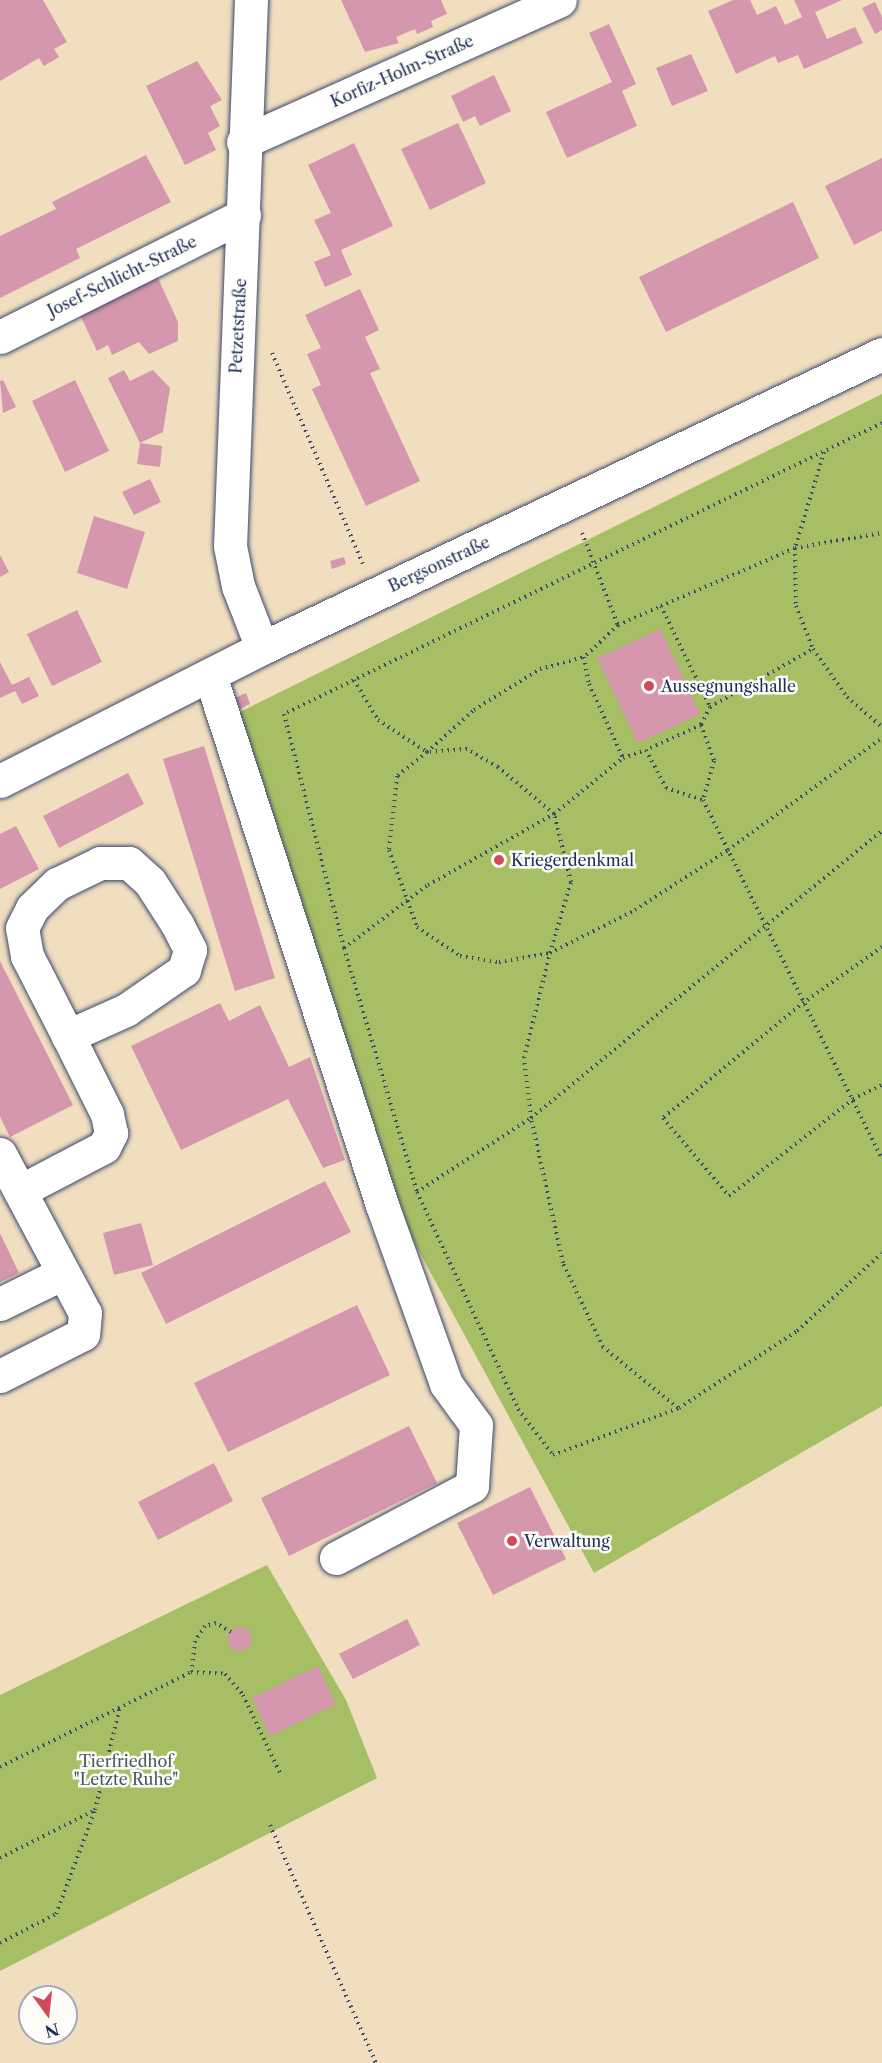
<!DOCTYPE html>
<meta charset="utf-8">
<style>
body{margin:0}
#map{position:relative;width:882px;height:2063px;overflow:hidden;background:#f1debf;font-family:"Libre Caslon Text",serif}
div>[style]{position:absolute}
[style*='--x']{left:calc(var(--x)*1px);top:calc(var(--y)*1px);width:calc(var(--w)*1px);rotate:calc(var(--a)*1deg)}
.green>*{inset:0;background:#a6bf64}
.building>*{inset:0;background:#d597ad}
.path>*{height:4px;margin-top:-2px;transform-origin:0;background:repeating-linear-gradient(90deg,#3b496d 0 1.5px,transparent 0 6px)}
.roads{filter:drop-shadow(0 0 2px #3b496d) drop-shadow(0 0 2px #3b496d)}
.minor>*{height:33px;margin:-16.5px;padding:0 16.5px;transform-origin:16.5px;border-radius:16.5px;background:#fff}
.dots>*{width:16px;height:16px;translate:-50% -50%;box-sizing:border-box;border:3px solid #fdfcf7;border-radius:50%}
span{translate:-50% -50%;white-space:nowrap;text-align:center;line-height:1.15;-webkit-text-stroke:5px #fdfcf7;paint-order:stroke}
.street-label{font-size:16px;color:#1b2f5e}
.poi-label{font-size:16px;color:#1b2f5e}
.left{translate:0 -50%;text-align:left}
.park-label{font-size:16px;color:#455a60}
.north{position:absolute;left:18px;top:1985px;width:60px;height:60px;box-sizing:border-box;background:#fdfcf7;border:2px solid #a3aaba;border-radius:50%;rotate:165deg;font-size:16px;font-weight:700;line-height:24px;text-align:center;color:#1b2f5e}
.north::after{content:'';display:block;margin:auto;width:21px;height:27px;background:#d1495b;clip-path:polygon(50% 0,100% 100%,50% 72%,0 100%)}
</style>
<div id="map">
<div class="green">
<i style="clip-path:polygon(882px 394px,882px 1406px,594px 1573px,390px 1198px,240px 712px)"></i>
<i style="clip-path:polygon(267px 1565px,346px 1700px,377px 1778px,0 1971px,0 1695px)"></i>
</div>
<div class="building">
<i style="clip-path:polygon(0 0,43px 0,67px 42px,54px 49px,59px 57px,44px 66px,39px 58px,0 81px)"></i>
<i style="clip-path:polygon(341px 0,441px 0,447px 14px,431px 21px,433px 27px,417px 34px,415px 29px,396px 37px,399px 43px,365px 52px)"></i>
<i style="clip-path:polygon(733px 0,750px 0,757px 15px,776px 6px,785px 25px,802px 17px,794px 0,842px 0,815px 12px,827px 39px,855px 27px,863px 43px,804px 69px,798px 55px,778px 63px,775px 56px,736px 74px,708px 11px)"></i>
<i style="clip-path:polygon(875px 2px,882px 17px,882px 30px,875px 34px,862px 8px)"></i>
<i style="clip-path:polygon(609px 24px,636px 84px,622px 91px,637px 126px,567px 158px,546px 112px,612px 82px,589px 33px)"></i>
<i style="clip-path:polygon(691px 54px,708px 91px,672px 106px,656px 68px)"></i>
<i style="clip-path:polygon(197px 61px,222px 100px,210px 106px,220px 126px,208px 133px,216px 150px,185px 165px,146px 86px)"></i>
<i style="clip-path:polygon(494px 75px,511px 111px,480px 126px,475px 116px,463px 122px,451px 96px)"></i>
<i style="clip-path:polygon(458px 123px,486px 183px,430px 210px,401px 149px)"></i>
<i style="clip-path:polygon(354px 143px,393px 226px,341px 250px,352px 275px,325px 287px,314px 262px,331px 255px,314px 220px,331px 213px,308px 165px)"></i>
<i style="clip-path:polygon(146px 155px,171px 202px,76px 249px,80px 258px,0 298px,0 236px,56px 209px,52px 202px)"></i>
<i style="clip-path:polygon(882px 158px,882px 231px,854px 245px,825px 186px)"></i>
<i style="clip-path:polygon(793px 202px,819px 258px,666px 332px,639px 277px)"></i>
<i style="clip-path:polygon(157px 276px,178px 322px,178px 341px,149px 354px,139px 342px,112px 355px,108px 345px,97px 351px,79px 313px)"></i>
<i style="clip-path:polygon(360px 289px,379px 330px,365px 337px,380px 369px,370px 373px,420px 481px,366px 506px,312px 389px,321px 385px,307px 354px,321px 348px,305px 315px)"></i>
<i style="clip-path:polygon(124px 370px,130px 381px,153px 370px,170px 388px,163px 432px,140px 443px,162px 446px,160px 467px,137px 464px,140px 443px,108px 378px)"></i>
<i style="clip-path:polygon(3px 380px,16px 407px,3px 413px,0 381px)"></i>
<i style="clip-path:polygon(75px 380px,109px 451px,65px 472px,32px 401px)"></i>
<i style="clip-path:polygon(150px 479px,161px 502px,134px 515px,122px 492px)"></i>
<i style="clip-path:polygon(94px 516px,145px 532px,127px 589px,77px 573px)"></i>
<i style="clip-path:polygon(0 555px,9px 572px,0 577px)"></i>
<i style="clip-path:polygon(344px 557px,346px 564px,332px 569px,330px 561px)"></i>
<i style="clip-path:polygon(77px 610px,102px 662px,52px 686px,27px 634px)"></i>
<i style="clip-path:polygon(660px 629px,700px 714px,638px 743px,597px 658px)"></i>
<i style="clip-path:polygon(0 662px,12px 685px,29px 677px,39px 696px,22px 704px,15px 691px,0 698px)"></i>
<i style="clip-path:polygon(246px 693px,250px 704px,240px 709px,235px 698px)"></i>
<i style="clip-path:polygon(204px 746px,275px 978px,235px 991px,163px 759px)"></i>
<i style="clip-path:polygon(128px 773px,144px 804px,59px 848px,43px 816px)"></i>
<i style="clip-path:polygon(16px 826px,39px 869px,0 889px,0 834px)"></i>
<i style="clip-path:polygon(0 961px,73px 1105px,10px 1137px,0 1117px)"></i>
<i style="clip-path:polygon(220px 1003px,229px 1021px,260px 1005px,289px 1067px,310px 1057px,345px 1160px,323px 1168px,288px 1099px,181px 1150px,131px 1046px)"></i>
<i style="clip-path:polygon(325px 1181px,351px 1232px,166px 1324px,141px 1273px)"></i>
<i style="clip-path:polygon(141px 1223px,153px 1265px,114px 1275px,103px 1233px)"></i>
<i style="clip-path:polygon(0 1233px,19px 1273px,0 1282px)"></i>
<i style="clip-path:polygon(357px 1305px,390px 1375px,228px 1452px,194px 1383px)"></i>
<i style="clip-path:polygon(409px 1426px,437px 1483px,289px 1556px,261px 1498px)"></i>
<i style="clip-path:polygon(214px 1463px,233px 1501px,158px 1540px,138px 1502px)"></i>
<i style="clip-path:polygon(530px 1487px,566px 1559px,493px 1595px,457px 1523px)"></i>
<i style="clip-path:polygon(407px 1619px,420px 1645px,353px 1679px,339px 1654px)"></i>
<i style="clip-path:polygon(236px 1627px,248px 1629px,252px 1642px,244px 1651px,231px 1649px,227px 1636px)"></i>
<i style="clip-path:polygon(318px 1666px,336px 1704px,270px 1736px,252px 1698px)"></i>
</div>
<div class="path">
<i style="--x:272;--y:353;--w:230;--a:66.7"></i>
<i style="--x:882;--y:423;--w:665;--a:154.05"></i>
<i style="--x:284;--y:714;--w:242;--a:75.6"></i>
<i style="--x:344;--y:948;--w:255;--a:73.3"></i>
<i style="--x:417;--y:1192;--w:239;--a:65"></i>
<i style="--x:518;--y:1409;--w:58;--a:52.7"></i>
<i style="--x:553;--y:1455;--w:134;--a:-20.5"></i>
<i style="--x:679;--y:1408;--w:141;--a:-33.1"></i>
<i style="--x:797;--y:1331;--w:115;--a:-42.5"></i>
<i style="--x:824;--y:452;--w:100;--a:106.8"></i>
<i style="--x:795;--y:548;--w:58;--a:89"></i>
<i style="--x:796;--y:606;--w:46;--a:68.4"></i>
<i style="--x:813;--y:649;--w:59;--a:54.7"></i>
<i style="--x:847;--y:697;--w:46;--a:40.6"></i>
<i style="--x:582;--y:533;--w:99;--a:68.6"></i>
<i style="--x:618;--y:625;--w:47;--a:136.7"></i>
<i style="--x:584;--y:657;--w:27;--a:80"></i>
<i style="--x:589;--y:684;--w:81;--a:65.3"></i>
<i style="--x:623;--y:758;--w:24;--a:-19"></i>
<i style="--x:646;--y:750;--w:43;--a:62.2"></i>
<i style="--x:666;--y:788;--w:39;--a:18"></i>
<i style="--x:703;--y:800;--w:401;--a:63.5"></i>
<i style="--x:661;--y:606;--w:146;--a:-23.4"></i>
<i style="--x:795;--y:548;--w:88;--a:-9.8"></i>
<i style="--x:618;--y:625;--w:47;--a:-23.8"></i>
<i style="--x:661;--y:606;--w:112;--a:64.1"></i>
<i style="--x:710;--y:707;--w:20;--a:117"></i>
<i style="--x:701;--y:725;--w:60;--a:155.6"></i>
<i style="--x:354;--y:680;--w:47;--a:59"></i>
<i style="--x:378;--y:720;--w:59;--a:33.1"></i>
<i style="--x:427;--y:752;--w:63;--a:-41.8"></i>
<i style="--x:474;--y:710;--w:78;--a:-31.8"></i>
<i style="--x:540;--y:669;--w:46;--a:-15.3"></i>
<i style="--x:710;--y:707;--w:118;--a:-29.4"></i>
<i style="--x:701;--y:725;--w:38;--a:70"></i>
<i style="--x:714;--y:761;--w:41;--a:105.8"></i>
<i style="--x:882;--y:947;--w:95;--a:144.8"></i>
<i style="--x:804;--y:1002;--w:183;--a:140.6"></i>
<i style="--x:663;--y:1118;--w:102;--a:49.8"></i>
<i style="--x:729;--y:1196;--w:157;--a:-38"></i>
<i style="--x:853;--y:1099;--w:32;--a:-26"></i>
<i style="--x:344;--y:948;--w:105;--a:-36.9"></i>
<i style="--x:428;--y:885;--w:145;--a:-29.4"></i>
<i style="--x:554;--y:814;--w:89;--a:-39.1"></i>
<i style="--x:417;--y:1192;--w:136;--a:-33"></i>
<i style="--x:531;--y:1118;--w:453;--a:-39.3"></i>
<i style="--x:678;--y:1408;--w:97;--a:-140.9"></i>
<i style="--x:603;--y:1347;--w:93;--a:-115.5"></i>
<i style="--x:563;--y:1263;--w:148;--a:-102.4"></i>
<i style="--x:531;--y:1118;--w:60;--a:-96.7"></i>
<i style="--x:524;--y:1058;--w:108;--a:-76.1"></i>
<i style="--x:550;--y:953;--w:74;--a:-73.5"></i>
<i style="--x:571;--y:882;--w:70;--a:-104"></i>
<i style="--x:554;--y:814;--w:73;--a:-140"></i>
<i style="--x:498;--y:767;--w:36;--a:-150"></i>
<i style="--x:467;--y:749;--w:40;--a:175.7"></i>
<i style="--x:427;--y:752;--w:38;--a:141"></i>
<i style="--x:397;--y:776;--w:74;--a:96.2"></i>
<i style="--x:389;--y:850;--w:82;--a:70"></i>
<i style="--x:417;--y:927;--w:52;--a:34"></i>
<i style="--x:460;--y:956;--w:39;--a:9"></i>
<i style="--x:499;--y:962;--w:52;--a:-10"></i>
<i style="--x:550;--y:953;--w:95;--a:-26.8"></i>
<i style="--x:635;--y:910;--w:111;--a:-32.8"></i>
<i style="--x:728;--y:850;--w:190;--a:-36"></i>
<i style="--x:231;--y:1632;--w:17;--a:-149"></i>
<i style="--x:216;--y:1623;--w:11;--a:165"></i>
<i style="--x:205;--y:1626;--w:18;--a:124"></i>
<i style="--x:195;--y:1641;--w:31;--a:97"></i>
<i style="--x:191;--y:1672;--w:34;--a:3"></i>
<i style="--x:225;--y:1674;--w:28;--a:49"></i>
<i style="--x:243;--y:1695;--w:86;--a:64.6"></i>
<i style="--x:0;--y:1767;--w:213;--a:-26.4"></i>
<i style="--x:270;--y:1825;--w:261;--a:66"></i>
<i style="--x:0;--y:1858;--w:106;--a:-26.8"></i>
<i style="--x:0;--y:1943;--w:63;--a:-27.4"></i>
<i style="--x:56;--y:1914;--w:111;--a:-69.4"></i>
<i style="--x:95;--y:1810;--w:106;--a:-76.4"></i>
</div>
<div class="roads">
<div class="minor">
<i style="--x:251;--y:0;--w:546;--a:92.2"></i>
<i style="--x:230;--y:546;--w:41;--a:78.7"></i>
<i style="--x:238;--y:586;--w:66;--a:68.8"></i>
<i style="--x:243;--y:142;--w:347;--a:-24.1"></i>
<i style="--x:0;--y:337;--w:273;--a:-26.6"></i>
<i style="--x:210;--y:675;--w:557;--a:72.02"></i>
<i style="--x:382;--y:1205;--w:190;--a:70.3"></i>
<i style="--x:446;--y:1384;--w:51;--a:53.8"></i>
<i style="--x:476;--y:1425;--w:61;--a:93.8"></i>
<i style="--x:472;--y:1486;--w:154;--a:152.1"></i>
<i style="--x:0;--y:781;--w:294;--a:-26.9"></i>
<i style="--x:262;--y:648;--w:686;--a:-25.37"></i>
<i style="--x:0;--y:1154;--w:180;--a:61.9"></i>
<i style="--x:85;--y:1313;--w:21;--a:95"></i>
<i style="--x:83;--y:1334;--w:93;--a:153.2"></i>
<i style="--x:20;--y:1191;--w:95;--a:-27.6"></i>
<i style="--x:104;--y:1147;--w:16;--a:-63"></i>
<i style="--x:111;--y:1133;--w:19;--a:-102"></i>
<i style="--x:107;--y:1114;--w:87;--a:-116.6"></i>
<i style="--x:68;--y:1036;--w:90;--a:-117.1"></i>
<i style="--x:27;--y:956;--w:28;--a:-100"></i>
<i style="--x:22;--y:928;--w:22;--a:-63"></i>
<i style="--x:32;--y:908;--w:35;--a:-44"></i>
<i style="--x:57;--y:884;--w:48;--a:-26"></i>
<i style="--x:100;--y:863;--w:29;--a:0"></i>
<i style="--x:129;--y:863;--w:28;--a:42"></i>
<i style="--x:150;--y:882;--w:50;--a:57.3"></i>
<i style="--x:177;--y:924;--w:29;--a:63"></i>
<i style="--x:190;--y:950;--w:21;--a:107"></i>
<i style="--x:184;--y:970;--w:70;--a:145.4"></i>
<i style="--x:126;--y:1010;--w:64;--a:155.9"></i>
<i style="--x:0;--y:1304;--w:70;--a:-26.2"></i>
</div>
</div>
<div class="dots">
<i style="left:649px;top:686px;background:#d1495b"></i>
<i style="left:499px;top:860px;background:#d1495b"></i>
<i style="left:512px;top:1541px;background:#d1495b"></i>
</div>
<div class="street-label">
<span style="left:402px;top:71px;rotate:-24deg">Korfiz-Holm-Straße</span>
<span style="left:122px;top:276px;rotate:-26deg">Josef-Schlicht-Straße</span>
<span style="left:238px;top:326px;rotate:-87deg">Petzetstraße</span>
<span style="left:439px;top:564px;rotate:-25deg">Bergsonstraße</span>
</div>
<div class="poi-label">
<span class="left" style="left:661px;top:686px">Aussegnungshalle</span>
<span class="left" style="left:511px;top:860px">Kriegerdenkmal</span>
<span class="left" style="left:524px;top:1541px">Verwaltung</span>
</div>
<div class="park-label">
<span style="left:126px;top:1770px">Tierfriedhof<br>"Letzte Ruhe"</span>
</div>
<div class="north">N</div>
</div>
